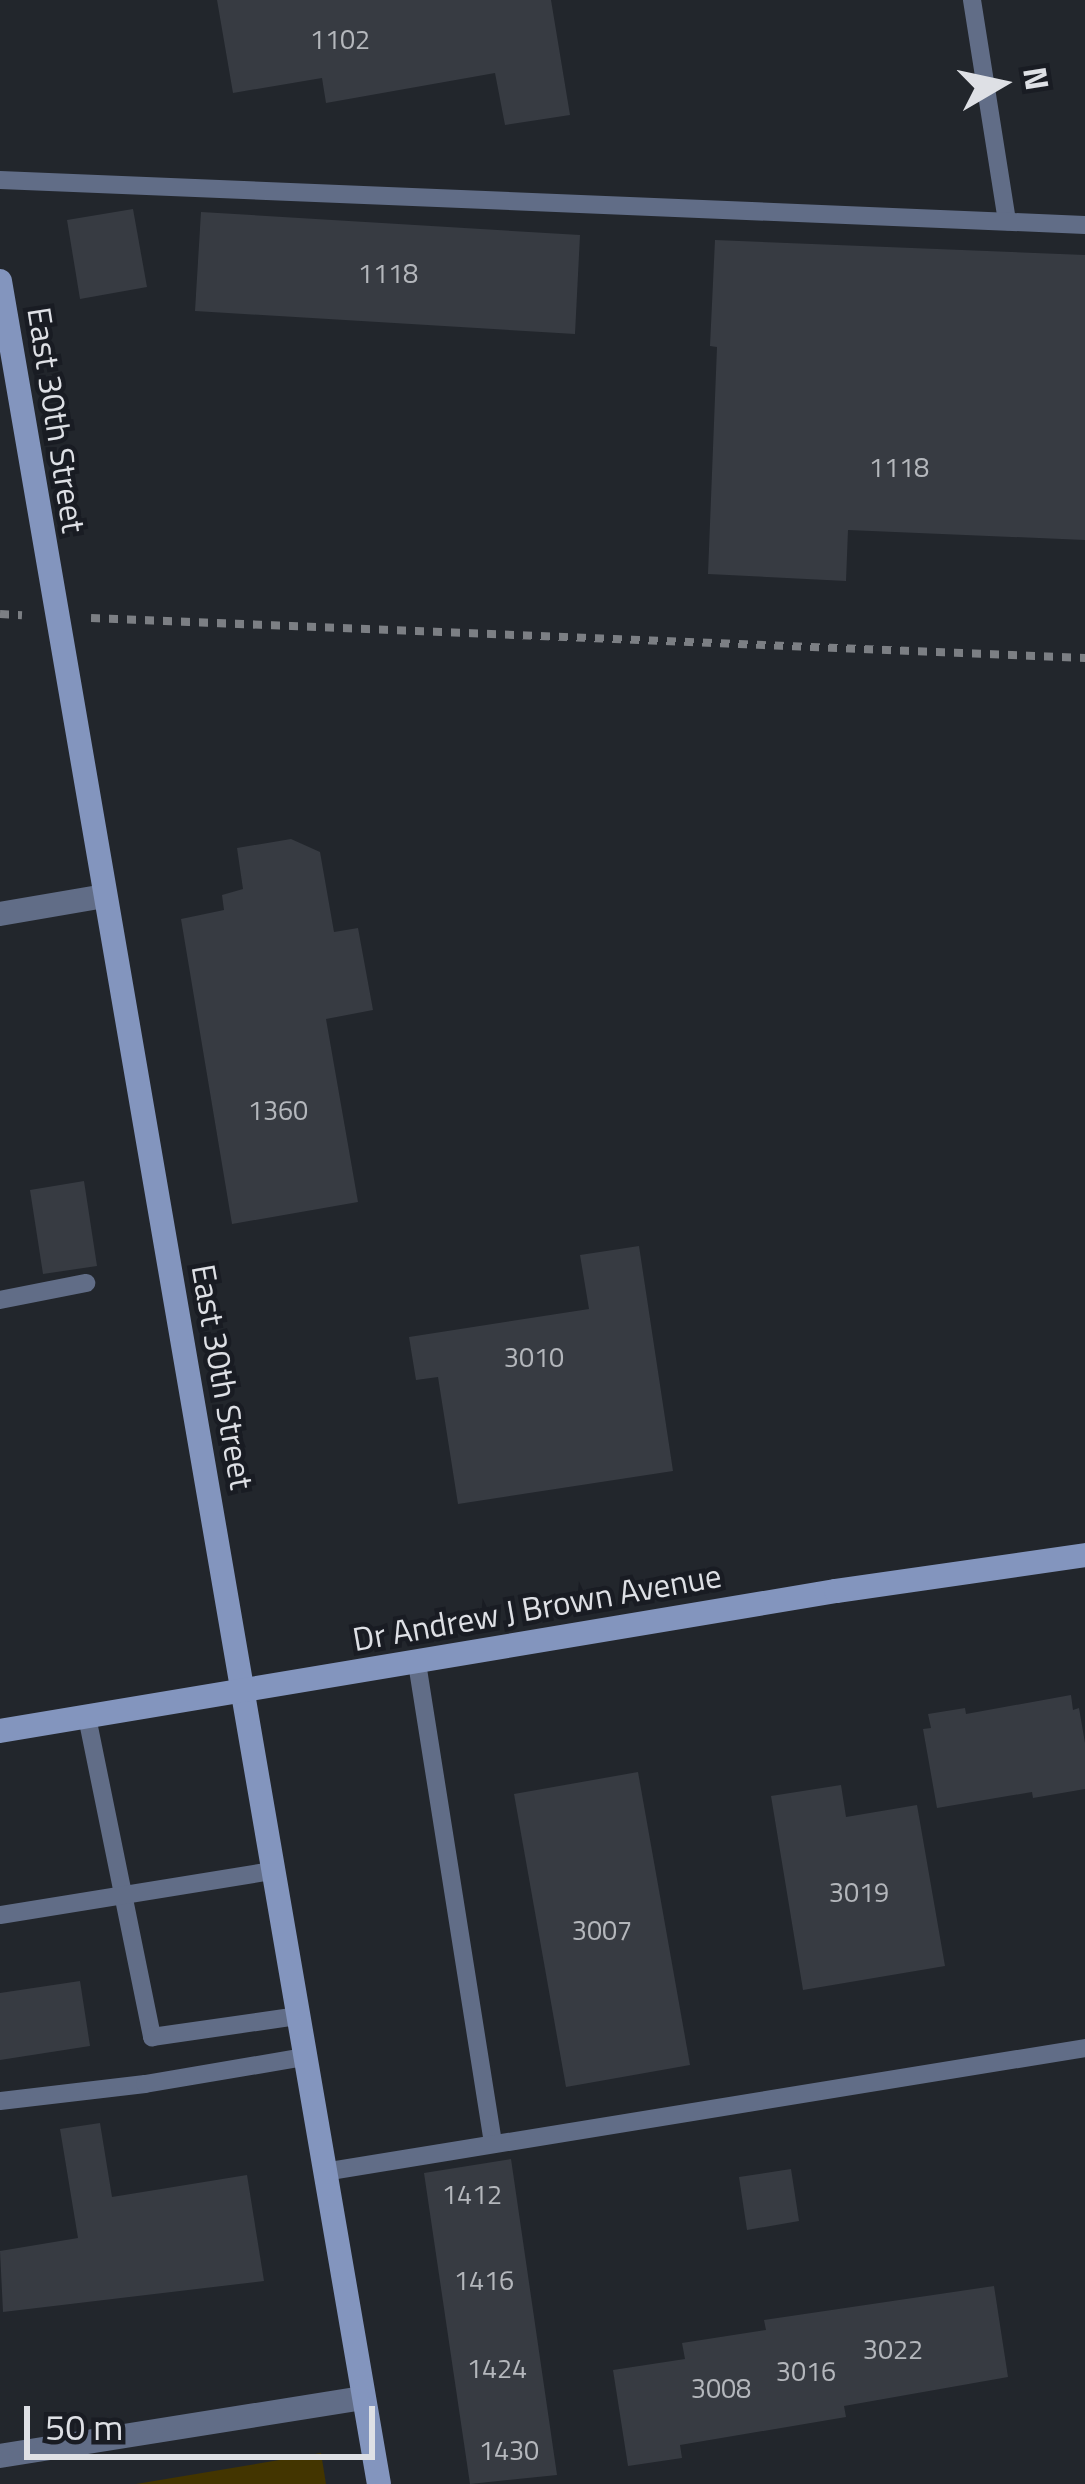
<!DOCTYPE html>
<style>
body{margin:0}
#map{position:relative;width:1085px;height:2484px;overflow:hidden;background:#22262c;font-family:"Titillium Web",sans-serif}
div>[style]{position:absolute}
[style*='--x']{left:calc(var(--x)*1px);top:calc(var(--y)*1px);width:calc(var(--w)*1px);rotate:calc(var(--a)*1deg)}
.green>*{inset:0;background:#433500}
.building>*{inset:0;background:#373b42}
.path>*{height:8px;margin-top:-4px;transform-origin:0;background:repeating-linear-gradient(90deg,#7c7f84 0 9px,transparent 0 18px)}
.lane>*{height:18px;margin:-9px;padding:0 9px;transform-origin:9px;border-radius:9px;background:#616d87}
.street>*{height:24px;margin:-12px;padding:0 12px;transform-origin:12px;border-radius:12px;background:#616d87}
.secondary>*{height:24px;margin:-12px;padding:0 12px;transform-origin:12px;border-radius:12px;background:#8395be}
span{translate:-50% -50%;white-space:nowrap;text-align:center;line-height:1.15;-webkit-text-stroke:9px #191c23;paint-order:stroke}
.number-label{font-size:27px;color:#b4b7bc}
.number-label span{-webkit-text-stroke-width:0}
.street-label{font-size:33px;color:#dee0e5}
.north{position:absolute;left:941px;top:24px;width:120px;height:120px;-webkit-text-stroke:9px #191c23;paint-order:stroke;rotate:81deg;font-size:33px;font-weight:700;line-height:48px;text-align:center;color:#dee0e5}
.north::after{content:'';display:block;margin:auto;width:42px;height:54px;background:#dee0e5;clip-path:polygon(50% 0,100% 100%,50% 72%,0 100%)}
.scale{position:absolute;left:24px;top:2406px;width:351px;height:54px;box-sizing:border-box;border:6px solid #dee0e5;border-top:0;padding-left:15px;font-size:36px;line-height:42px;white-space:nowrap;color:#dee0e5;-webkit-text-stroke:9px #191c23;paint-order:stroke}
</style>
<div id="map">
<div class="green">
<i style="clip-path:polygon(321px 2453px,326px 2484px,136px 2484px)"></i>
</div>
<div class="building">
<i style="clip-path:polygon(217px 0,551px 0,570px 115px,505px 125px,495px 73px,326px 103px,322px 78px,233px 93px)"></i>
<i style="clip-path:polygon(133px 209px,147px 287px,80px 299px,67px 220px)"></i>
<i style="clip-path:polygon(201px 212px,580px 235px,575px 334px,195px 311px)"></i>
<i style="clip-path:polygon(715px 240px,1085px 255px,1085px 540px,848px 530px,846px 581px,708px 574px,717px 347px,710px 346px)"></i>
<i style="clip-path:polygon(291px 839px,320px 852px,334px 932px,358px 928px,373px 1010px,326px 1019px,358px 1202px,232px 1224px,181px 919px,224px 910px,222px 895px,243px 889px,237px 848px)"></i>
<i style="clip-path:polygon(84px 1181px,97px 1266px,43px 1274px,30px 1190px)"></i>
<i style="clip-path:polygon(639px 1246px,673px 1471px,458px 1504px,438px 1377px,416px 1380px,409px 1337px,589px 1309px,580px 1255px)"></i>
<i style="clip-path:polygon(1071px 1695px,1073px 1710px,1079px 1708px,1085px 1743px,1085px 1789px,1033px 1798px,1032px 1792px,937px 1808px,923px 1729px,931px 1728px,928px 1714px,965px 1708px,966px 1714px)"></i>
<i style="clip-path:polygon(638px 1772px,690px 2065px,566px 2087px,514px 1794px)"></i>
<i style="clip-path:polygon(841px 1785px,846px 1817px,917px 1805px,945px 1966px,803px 1990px,771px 1796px)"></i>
<i style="clip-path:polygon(80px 1981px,90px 2046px,0 2060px,0 1993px)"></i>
<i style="clip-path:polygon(100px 2123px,112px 2197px,247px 2175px,264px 2281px,3px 2312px,0 2251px,78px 2238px,60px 2129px)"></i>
<i style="clip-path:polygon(511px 2159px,557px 2475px,470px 2484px,424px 2173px)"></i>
<i style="clip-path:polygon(791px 2169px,799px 2221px,747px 2230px,739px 2177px)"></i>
<i style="clip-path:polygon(994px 2286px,1008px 2377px,844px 2406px,846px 2417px,680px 2445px,682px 2458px,628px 2466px,613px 2370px,685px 2359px,682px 2343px,766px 2330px,764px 2320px)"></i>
</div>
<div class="path">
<i style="--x:0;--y:614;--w:22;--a:3"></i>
<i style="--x:91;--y:618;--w:995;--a:2.3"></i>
</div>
<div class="lane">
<i style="--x:972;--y:0;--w:224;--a:81"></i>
<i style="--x:0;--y:180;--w:1086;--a:2.37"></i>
<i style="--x:0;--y:1300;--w:88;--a:-11.2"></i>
<i style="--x:417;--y:1663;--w:487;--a:81"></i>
<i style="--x:87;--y:1717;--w:327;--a:78.5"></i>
<i style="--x:152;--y:2037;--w:148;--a:-8.2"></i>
<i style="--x:0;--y:1915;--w:277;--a:-9.2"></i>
<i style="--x:0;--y:2101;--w:146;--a:-6.7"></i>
<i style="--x:145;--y:2084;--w:162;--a:-9.6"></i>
<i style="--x:324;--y:2172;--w:771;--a:-9.25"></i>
</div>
<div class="street">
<i style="--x:0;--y:914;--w:106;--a:-9.8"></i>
<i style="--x:0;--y:2456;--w:368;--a:-9.1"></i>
</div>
<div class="secondary">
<i style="--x:0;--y:281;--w:2235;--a:80.24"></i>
<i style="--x:0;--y:1731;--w:848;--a:-9.51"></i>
<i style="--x:836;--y:1591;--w:252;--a:-8.2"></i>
</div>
<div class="number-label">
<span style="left:340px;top:39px">1102</span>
<span style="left:388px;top:273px">1118</span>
<span style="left:899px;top:467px">1118</span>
<span style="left:278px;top:1110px">1360</span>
<span style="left:534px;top:1357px">3010</span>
<span style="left:859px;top:1892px">3019</span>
<span style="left:602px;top:1930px">3007</span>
<span style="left:472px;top:2194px">1412</span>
<span style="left:484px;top:2280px">1416</span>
<span style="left:893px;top:2349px">3022</span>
<span style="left:497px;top:2368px">1424</span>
<span style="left:806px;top:2371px">3016</span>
<span style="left:721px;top:2388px">3008</span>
<span style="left:509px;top:2450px">1430</span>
</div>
<div class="street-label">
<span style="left:56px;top:420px;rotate:81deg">East 30th Street</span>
<span style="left:222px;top:1377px;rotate:80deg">East 30th Street</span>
<span style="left:537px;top:1608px;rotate:-10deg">Dr Andrew J Brown Avenue</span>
</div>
<div class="north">N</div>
<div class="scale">50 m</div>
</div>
